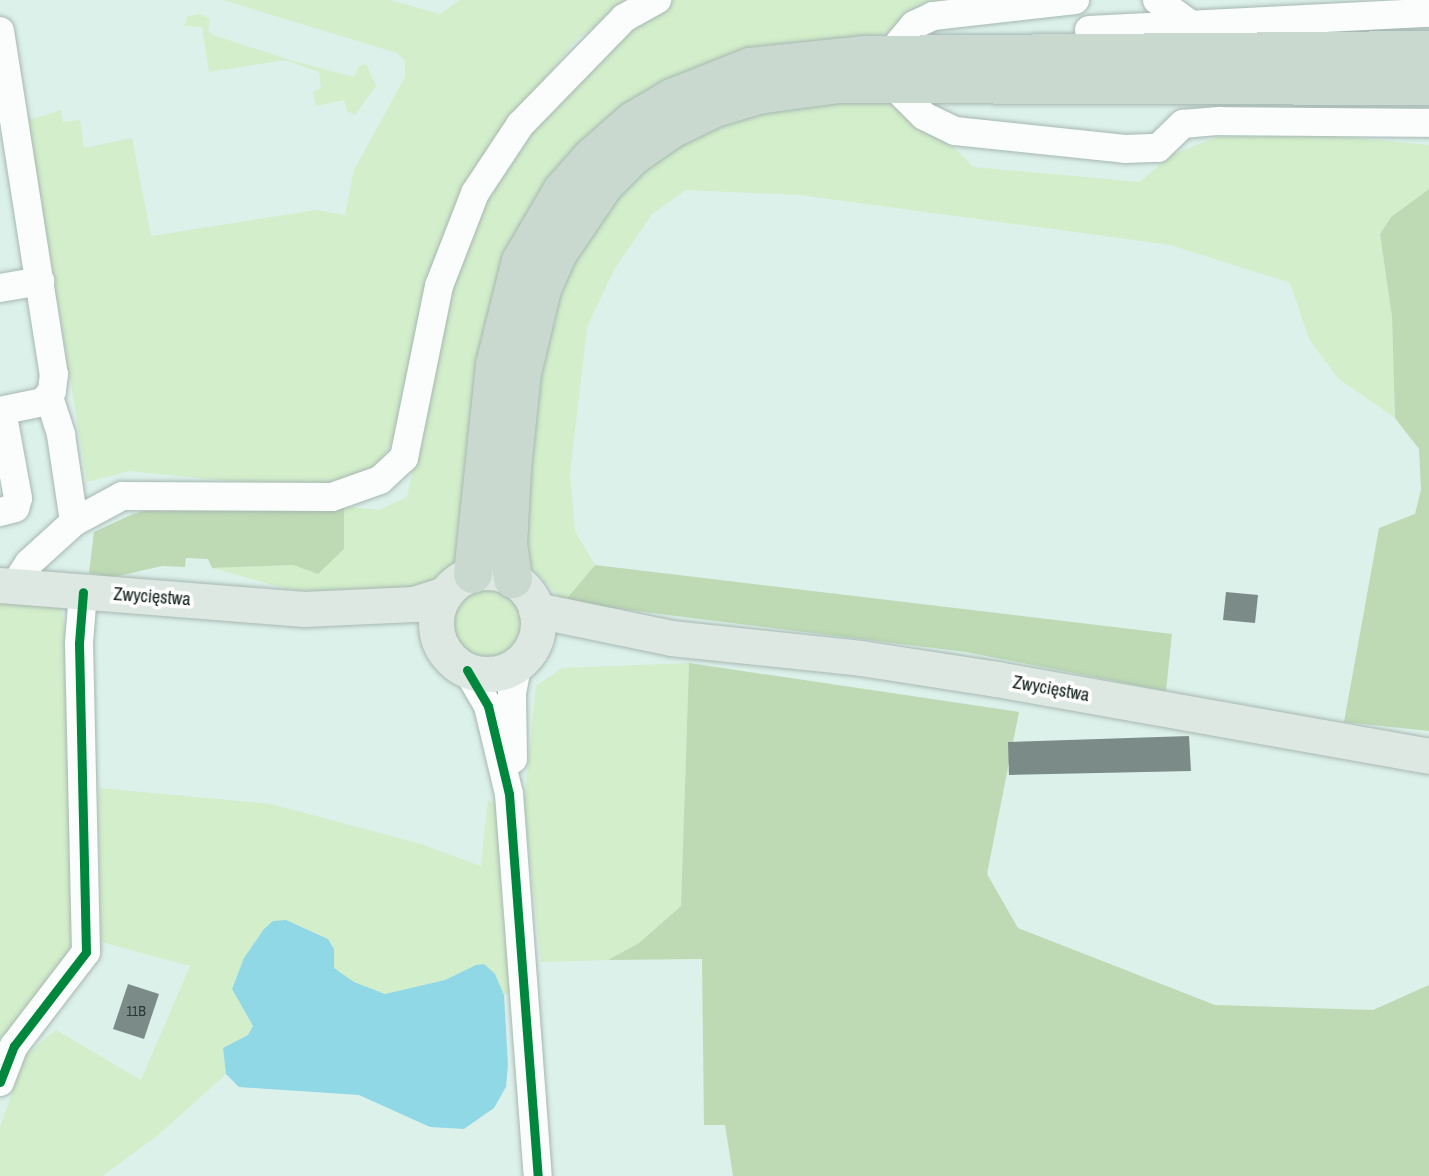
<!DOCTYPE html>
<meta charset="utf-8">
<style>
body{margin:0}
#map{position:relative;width:1429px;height:1176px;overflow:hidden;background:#dcf1ea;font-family:"Archivo Narrow",sans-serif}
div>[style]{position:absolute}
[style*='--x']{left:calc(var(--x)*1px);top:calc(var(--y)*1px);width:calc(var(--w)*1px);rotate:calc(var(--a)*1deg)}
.green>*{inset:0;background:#d2eeca}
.round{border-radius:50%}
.forest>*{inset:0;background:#bddab4}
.water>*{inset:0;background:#90d8e5}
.building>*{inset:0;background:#7b8b88}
.roads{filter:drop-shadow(0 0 2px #a7b7b2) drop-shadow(0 0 2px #a7b7b2)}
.minor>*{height:28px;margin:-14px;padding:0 14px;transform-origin:14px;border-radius:14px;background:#fafdfc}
.major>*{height:35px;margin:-17.5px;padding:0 17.5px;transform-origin:17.5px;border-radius:17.5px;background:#dee8e2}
.major>.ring{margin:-17.5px;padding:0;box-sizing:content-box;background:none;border:35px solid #dee8e2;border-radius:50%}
.highway>*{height:38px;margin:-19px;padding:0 19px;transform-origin:19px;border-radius:19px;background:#cad9d0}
.cycleway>*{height:9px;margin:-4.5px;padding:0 4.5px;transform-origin:4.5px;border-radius:4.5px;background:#00873e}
span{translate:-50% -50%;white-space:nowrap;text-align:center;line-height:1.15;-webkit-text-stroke:7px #fff;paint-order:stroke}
.number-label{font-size:14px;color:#2b3936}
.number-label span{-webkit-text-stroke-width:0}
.street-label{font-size:18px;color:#101e1a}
</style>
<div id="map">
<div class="green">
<i style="clip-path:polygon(223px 0,390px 0,440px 14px,460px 0,634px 0,578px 38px,542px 82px,520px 136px,625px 28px,674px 0,950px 0,918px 6px,891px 30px,865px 43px,612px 120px,459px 564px,435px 586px,342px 593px,287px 589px,212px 568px,293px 565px,318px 574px,344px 506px,379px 510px,407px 497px,430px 391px,378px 464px,338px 484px,239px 482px,129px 471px,87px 482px,28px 120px,61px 110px,63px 122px,80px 120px,84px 148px,132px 138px,151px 236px,316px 210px,345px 215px,354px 170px,405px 77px,405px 61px,397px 53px)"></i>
<i style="clip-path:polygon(200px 14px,210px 19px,208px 31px,213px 35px,290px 60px,354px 77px,359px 66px,366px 64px,376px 86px,355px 115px,347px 111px,344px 100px,316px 106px,313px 92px,321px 88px,319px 72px,285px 60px,209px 72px,202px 27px,184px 26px,188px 16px)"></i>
<i style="clip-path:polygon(803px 94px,902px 94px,973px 167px,1140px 182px,1169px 156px,1217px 137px,1335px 136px,1429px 145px,1429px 189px,1391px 217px,1380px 234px,1392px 317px,1395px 418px,1339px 379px,1310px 341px,1290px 283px,1171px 245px,800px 195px,686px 190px,652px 214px,614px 270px,587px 327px,570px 474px,575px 531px,595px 565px,564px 602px,524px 559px,533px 406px,553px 304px,574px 251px,641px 167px,702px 131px)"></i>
<i class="round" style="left:450px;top:586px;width:74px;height:74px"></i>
<i style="clip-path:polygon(0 601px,60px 604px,65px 628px,75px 942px,0 1047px)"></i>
<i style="clip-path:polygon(689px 663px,681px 906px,639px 943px,608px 960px,541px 962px,524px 803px,536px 686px,562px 668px)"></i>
<i style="clip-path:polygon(99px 788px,271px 804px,421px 844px,481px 866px,488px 800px,504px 809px,518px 989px,504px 995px,495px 974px,484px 964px,476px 965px,445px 980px,385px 994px,354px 982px,334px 968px,334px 949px,328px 939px,286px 920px,264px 929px,236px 977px,232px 989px,253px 1026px,248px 1035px,223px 1048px,226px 1074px,157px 1136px,102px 1176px,0 1176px,0 1127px,25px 1056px,56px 1030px,141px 1080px,190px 966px,101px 942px)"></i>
</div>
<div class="forest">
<i style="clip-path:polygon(1429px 189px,1429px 731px,1344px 722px,1379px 528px,1415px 514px,1421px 490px,1419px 449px,1395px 418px,1392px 317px,1380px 234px,1391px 217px)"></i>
<i style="clip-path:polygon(344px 506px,344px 549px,318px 574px,293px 565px,212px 568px,208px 559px,186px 558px,185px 567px,162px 566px,114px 577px,89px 573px,94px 532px,133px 514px,159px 507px)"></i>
<i style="clip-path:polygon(595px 565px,1172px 634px,1166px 691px,966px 652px,564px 602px)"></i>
<i style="clip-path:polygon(689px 663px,1019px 712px,987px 874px,1018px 928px,1215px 1005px,1373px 1010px,1429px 985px,1429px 1176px,733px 1176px,725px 1125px,704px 1125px,702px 959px,608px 960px,639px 943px,681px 906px)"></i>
</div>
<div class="water">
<i style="clip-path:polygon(286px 920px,328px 939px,334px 949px,334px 968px,354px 982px,385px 994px,445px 980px,476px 965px,484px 964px,495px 974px,504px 995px,508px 1065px,506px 1087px,494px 1108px,464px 1129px,430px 1127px,359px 1095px,239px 1087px,226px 1074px,223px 1048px,248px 1035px,253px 1026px,232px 989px,244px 958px,264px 929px,273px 921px)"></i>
</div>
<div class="building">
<i style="clip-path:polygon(1226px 592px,1258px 595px,1255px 623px,1223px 620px)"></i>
<i style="clip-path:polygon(1189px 736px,1191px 771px,1009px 775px,1008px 742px)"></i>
<i style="clip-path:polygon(128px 984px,159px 994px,144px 1039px,113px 1029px)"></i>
</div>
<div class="roads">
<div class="minor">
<i style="--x:1157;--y:0;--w:41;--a:36"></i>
<i style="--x:1089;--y:30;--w:340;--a:-2.9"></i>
<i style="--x:0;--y:31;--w:347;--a:81.1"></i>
<i style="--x:54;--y:374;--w:17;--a:97"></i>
<i style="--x:52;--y:391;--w:14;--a:129"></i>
<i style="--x:43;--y:402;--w:44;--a:168.2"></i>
<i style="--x:899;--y:43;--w:23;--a:-50"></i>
<i style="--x:914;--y:25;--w:21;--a:-25"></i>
<i style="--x:933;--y:16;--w:143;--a:-6.4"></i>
<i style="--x:902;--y:94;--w:31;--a:45"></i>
<i style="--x:924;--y:116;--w:34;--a:26"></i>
<i style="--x:955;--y:131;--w:171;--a:6"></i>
<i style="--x:1125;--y:149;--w:33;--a:-2"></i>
<i style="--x:1158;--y:148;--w:35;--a:-44"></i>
<i style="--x:1183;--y:124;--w:36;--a:-5"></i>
<i style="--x:1219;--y:121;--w:210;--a:0.5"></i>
<i style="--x:0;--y:288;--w:41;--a:-9.9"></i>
<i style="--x:49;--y:397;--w:40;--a:72"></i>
<i style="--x:61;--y:435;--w:88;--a:81.5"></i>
<i style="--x:0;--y:512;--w:16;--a:-15"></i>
<i style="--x:15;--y:508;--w:10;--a:-73"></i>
<i style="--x:18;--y:498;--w:88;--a:-100.4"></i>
<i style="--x:14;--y:586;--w:27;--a:-57"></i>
<i style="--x:29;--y:563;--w:61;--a:-42.3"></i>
<i style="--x:74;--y:522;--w:55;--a:-28.4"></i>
<i style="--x:122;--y:496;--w:210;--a:0.3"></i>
<i style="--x:332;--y:497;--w:51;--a:-19.5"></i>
<i style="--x:380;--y:480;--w:33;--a:-43"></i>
<i style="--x:404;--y:458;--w:176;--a:-78.5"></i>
<i style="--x:439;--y:286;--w:100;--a:-68.8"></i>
<i style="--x:475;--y:193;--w:82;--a:-56.5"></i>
<i style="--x:520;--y:125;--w:149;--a:-45.8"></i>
<i style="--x:624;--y:18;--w:38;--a:-29"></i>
<i style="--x:467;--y:670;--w:42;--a:59.7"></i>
<i style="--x:488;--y:706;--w:90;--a:76.6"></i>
<i style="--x:509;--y:794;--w:383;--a:85.7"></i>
<i style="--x:513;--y:759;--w:66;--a:-90.9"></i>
<i style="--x:512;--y:693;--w:31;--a:-79"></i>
<i style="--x:0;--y:1082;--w:39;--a:-69"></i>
<i style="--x:14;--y:1046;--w:118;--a:-52.5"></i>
<i style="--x:86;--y:952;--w:309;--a:-91.3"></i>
<i style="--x:79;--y:643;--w:51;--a:-85.5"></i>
</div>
<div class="major">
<i class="ring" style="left:436px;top:572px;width:67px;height:67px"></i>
<i style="--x:0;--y:585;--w:305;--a:4.5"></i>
<i style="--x:304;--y:609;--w:110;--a:-2.6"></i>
<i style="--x:414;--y:604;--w:33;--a:-18"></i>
<i style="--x:536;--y:610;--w:138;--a:11.7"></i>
<i style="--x:671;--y:638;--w:191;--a:6"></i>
<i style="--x:861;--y:658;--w:138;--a:8.8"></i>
<i style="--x:997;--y:679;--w:439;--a:10.1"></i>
</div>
<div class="highway">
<i style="--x:473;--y:574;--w:210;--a:-84"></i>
<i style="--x:495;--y:365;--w:107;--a:-76"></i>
<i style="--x:521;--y:261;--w:81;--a:-59.6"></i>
<i style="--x:562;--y:191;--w:44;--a:-48.7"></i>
<i style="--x:591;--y:158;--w:56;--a:-41.4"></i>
<i style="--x:633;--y:121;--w:45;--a:-30.5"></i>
<i style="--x:672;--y:98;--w:84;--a:-21.7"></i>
<i style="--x:750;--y:67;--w:116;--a:-6"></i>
<i style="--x:865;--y:55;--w:564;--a:-0.51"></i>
<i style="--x:513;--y:579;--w:34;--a:-98"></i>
<i style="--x:508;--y:545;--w:77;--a:-87"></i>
<i style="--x:512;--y:468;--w:96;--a:-84"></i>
<i style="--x:522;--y:373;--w:86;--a:-76.6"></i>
<i style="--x:542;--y:289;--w:39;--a:-66"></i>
<i style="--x:558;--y:253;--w:82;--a:-55.9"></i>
<i style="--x:604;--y:185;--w:41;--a:-45"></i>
<i style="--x:633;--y:156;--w:47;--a:-34.7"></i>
<i style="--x:672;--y:129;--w:48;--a:-26"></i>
<i style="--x:715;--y:108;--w:45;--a:-16.8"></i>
<i style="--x:758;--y:95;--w:82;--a:-7.7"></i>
<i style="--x:839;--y:84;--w:590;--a:0.19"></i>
</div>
</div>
<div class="cycleway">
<i style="--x:467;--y:670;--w:42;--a:59.7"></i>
<i style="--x:488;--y:706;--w:90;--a:76.6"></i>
<i style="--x:509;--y:794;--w:383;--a:85.7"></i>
<i style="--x:0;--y:1082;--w:39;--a:-69"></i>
<i style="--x:14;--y:1046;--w:118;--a:-52.5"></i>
<i style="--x:86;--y:952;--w:309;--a:-91.3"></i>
<i style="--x:79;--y:643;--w:51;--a:-85.5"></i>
</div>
<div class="number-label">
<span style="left:136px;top:1011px">11B</span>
</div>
<div class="street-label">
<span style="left:152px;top:597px;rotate:4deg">Zwycięstwa</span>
<span style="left:1051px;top:689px;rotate:10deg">Zwycięstwa</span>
</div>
</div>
